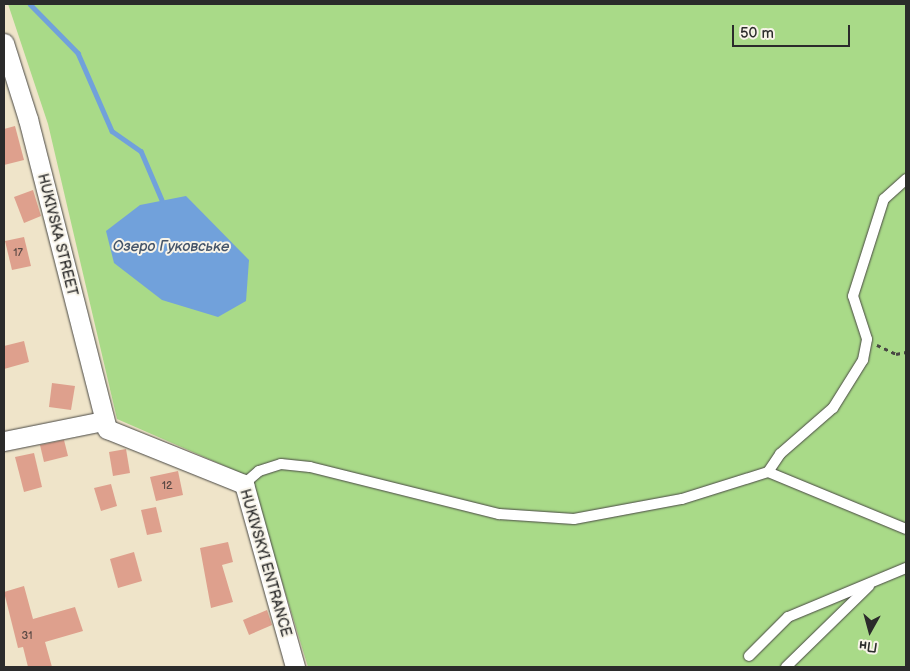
<!DOCTYPE html>
<meta charset="utf-8">
<style>
body{margin:0}
#map{position:relative;width:910px;height:671px;overflow:hidden;background:#efe4c9;font-family:"Balsamiq Sans",sans-serif}
div>[style]{position:absolute}
[style*='--x']{left:calc(var(--x)*1px);top:calc(var(--y)*1px);width:calc(var(--w)*1px);rotate:calc(var(--a)*1deg)}
.green>*{inset:0;background:#a9da88}
.water>*{inset:0;background:#71a1db}
.stream>*{height:4.5px;margin:-2.25px;padding:0 2.25px;transform-origin:2.25px;border-radius:2.25px;background:#71a1db}
.building>*{inset:0;background:#dea08d}
.path>*{height:2.5px;margin-top:-1.25px;transform-origin:0;background:repeating-linear-gradient(90deg,#484743 0 4px,transparent 0 8px)}
.roads{filter:drop-shadow(0 0 1px #484743) drop-shadow(0 0 1px #484743)}
.lane>*{height:10px;margin:-5px;padding:0 5px;transform-origin:5px;border-radius:5px;background:#fff}
.street>*{height:19px;margin:-9.5px;padding:0 9.5px;transform-origin:9.5px;border-radius:9.5px;background:#fff}
span{translate:-50% -50%;white-space:nowrap;text-align:center;line-height:1.15;-webkit-text-stroke:4px #f7f3e8;paint-order:stroke}
.number-label{font-size:11px;color:#584844}
.number-label span{-webkit-text-stroke-width:0}
.street-label{font-size:14px;color:#2b2b2b}
.water-label{font-size:15px;color:#445469;font-style:italic}
.frame{position:absolute;inset:0;border:5px solid #2b2b2b;pointer-events:none}
.north{position:absolute;left:845px;top:606px;width:50px;height:50px;-webkit-text-stroke:4px #f7f3e8;paint-order:stroke;rotate:187deg;font-size:14px;font-weight:700;line-height:20px;text-align:center;color:#2b2b2b}
.north::after{content:'';display:block;margin:auto;width:18px;height:22px;background:#2b2b2b;clip-path:polygon(50% 0,100% 100%,50% 72%,0 100%)}
.scale{position:absolute;left:732px;top:25px;width:118px;height:22px;box-sizing:border-box;border:2px solid #2b2b2b;border-top:0;padding-left:6px;font-size:15px;line-height:18px;white-space:nowrap;color:#2b2b2b;-webkit-text-stroke:4px #f7f3e8;paint-order:stroke}
</style>
<div id="map">
<div class="green">
<i style="clip-path:polygon(8px 4px,906px 4px,906px 667px,308px 667px,250px 477px,117px 419px,48px 124px)"></i>
</div>
<div class="water">
<i style="clip-path:polygon(186px 196px,249px 260px,246px 301px,218px 317px,162px 300px,114px 263px,106px 231px,140px 205px)"></i>
</div>
<div class="stream">
<i style="--x:30;--y:4;--w:69;--a:45.6"></i>
<i style="--x:78;--y:53;--w:85;--a:66.4"></i>
<i style="--x:112;--y:131;--w:35;--a:35"></i>
<i style="--x:141;--y:151;--w:53;--a:66.8"></i>
</div>
<div class="building">
<i style="clip-path:polygon(15px 126px,24px 160px,4px 165px,4px 129px)"></i>
<i style="clip-path:polygon(33px 190px,41px 216px,24px 223px,14px 197px)"></i>
<i style="clip-path:polygon(24px 237px,31px 266px,12px 270px,5px 241px)"></i>
<i style="clip-path:polygon(24px 341px,29px 362px,4px 369px,4px 346px)"></i>
<i style="clip-path:polygon(52px 383px,75px 386px,71px 410px,49px 407px)"></i>
<i style="clip-path:polygon(64px 440px,68px 456px,44px 462px,40px 445px)"></i>
<i style="clip-path:polygon(126px 449px,130px 473px,113px 476px,109px 452px)"></i>
<i style="clip-path:polygon(34px 453px,42px 487px,24px 492px,15px 457px)"></i>
<i style="clip-path:polygon(178px 471px,183px 495px,156px 501px,150px 477px)"></i>
<i style="clip-path:polygon(111px 484px,117px 506px,101px 511px,94px 488px)"></i>
<i style="clip-path:polygon(156px 507px,162px 532px,147px 535px,141px 510px)"></i>
<i style="clip-path:polygon(228px 542px,233px 562px,222px 565px,233px 602px,211px 608px,200px 548px)"></i>
<i style="clip-path:polygon(134px 552px,142px 581px,118px 588px,110px 559px)"></i>
<i style="clip-path:polygon(24px 586px,33px 619px,75px 607px,83px 631px,45px 642px,52px 667px,28px 667px,23px 647px,18px 648px,4px 592px)"></i>
<i style="clip-path:polygon(267px 610px,272px 625px,249px 635px,243px 620px)"></i>
</div>
<div class="path">
<i style="--x:877;--y:345;--w:21;--a:25"></i>
<i style="--x:896;--y:354;--w:10;--a:-11"></i>
</div>
<div class="roads">
<div class="lane">
<i style="--x:768;--y:472;--w:22;--a:-56"></i>
<i style="--x:780;--y:454;--w:70;--a:-41"></i>
<i style="--x:833;--y:408;--w:57;--a:-58"></i>
<i style="--x:863;--y:360;--w:21;--a:-79"></i>
<i style="--x:867;--y:339;--w:45;--a:-108"></i>
<i style="--x:853;--y:296;--w:102;--a:-72.3"></i>
<i style="--x:884;--y:199;--w:30;--a:-42"></i>
<i style="--x:244;--y:484;--w:20;--a:-41"></i>
<i style="--x:259;--y:471;--w:23;--a:-18"></i>
<i style="--x:281;--y:464;--w:29;--a:6"></i>
<i style="--x:310;--y:467;--w:195;--a:14"></i>
<i style="--x:499;--y:514;--w:75;--a:3.8"></i>
<i style="--x:574;--y:519;--w:110;--a:-10.5"></i>
<i style="--x:682;--y:499;--w:90;--a:-17.4"></i>
<i style="--x:768;--y:472;--w:149;--a:22.4"></i>
<i style="--x:749;--y:656;--w:55;--a:-45"></i>
<i style="--x:788;--y:617;--w:128;--a:-22.6"></i>
<i style="--x:786;--y:667;--w:116;--a:-44.3"></i>
</div>
<div class="street">
<i style="--x:4;--y:43;--w:80;--a:72.5"></i>
<i style="--x:28;--y:119;--w:320;--a:75.7"></i>
<i style="--x:107;--y:429;--w:148;--a:21.9"></i>
<i style="--x:244;--y:484;--w:190;--a:74.4"></i>
<i style="--x:4;--y:441;--w:101;--a:-11.4"></i>
</div>
</div>
<div class="number-label">
<span style="left:18px;top:253px">17</span>
<span style="left:167px;top:486px">12</span>
<span style="left:27px;top:636px">31</span>
</div>
<div class="street-label">
<span style="left:57px;top:235px;rotate:76deg">HUKIVSKA STREET</span>
<span style="left:265px;top:563px;rotate:74deg">HUKIVSKYI ENTRANCE</span>
</div>
<div class="water-label">
<span style="left:171px;top:247px">Озеро Гуковське</span>
</div>
<div class="frame"></div>
<div class="north">Пн</div>
<div class="scale">50 m</div>
</div>
